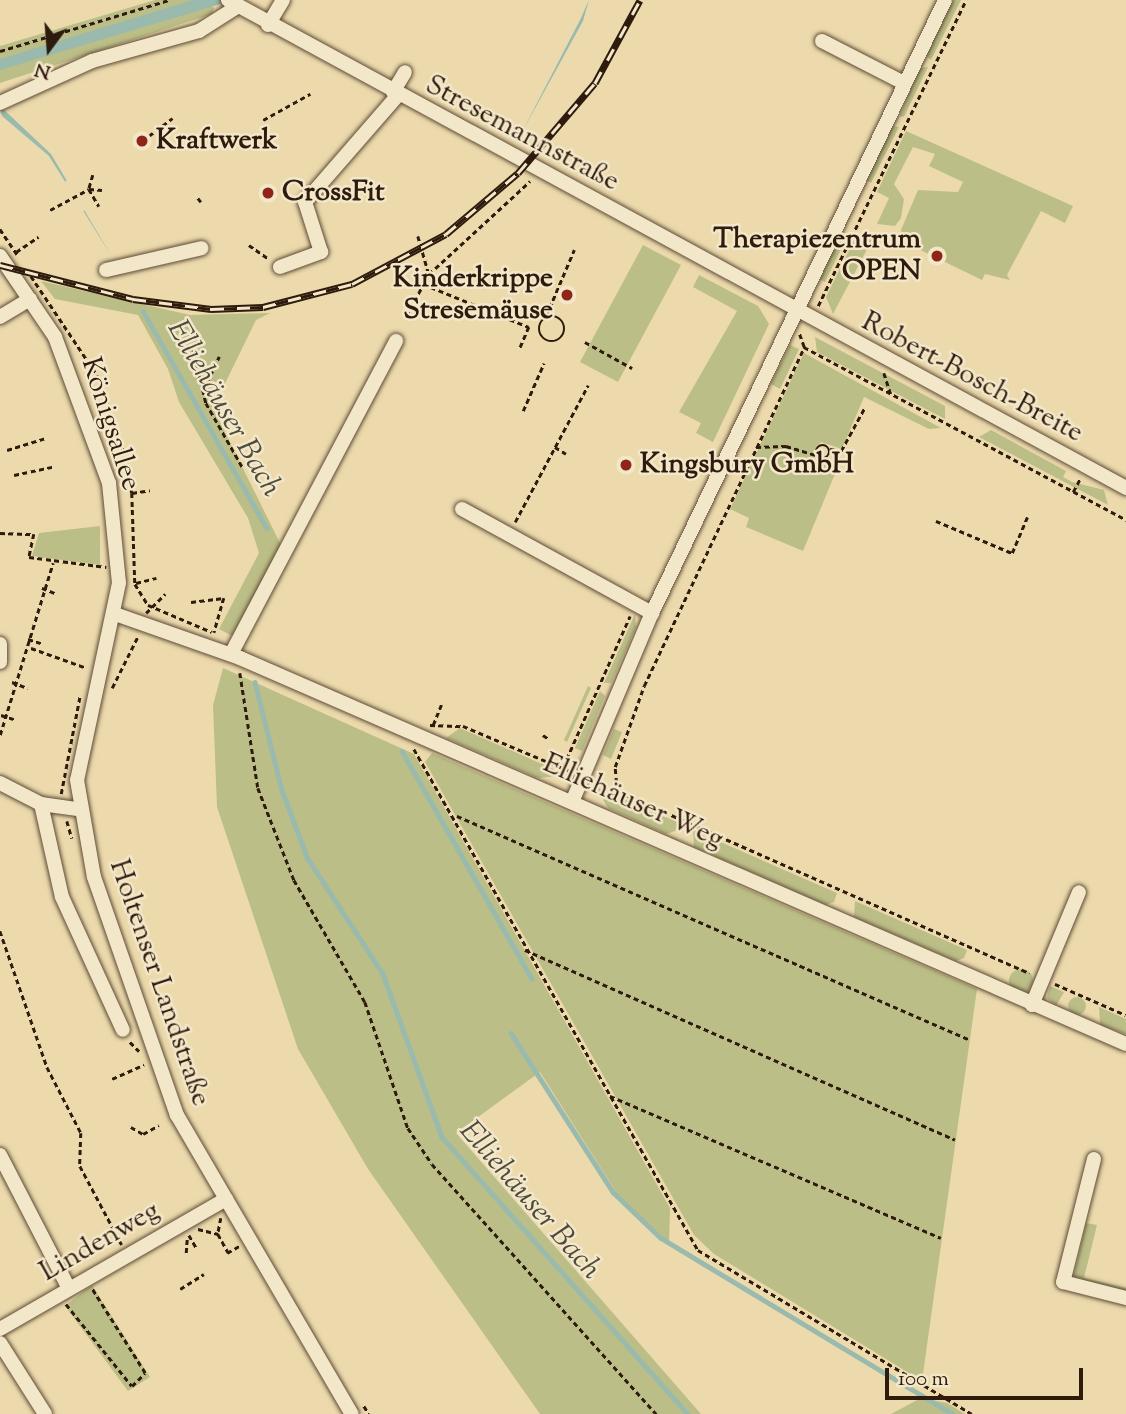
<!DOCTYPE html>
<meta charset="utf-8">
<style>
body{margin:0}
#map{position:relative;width:1126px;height:1414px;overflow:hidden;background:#ecdaad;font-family:"Sorts Mill Goudy",serif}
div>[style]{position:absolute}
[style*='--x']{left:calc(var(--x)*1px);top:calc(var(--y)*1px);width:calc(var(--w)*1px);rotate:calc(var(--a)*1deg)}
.green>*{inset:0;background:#bcbe87}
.round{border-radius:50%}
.water>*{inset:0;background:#99baac}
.pier>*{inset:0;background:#ecdaad}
.stream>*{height:4.5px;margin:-2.25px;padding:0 2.25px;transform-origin:2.25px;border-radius:2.25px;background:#99baac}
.path>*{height:2.5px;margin-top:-1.25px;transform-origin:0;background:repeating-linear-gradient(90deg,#2e1b0d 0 5px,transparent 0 8.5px)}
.path>.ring{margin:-1.25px;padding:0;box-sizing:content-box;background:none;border:2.5px solid #2e1b0d;border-radius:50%}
.roads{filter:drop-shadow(0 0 2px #5e4b35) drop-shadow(0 0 2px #5e4b35)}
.minor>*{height:14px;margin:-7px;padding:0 7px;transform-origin:7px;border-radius:7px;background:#f3e7ca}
.rail>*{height:7px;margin-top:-3.5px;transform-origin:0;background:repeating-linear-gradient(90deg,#f3e7ca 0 13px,#2e1b0d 0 26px);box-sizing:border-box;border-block:2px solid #2e1b0d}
.dots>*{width:19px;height:19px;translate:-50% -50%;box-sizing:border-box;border:4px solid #f3e7ca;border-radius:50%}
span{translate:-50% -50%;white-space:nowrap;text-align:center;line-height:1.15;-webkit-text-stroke:5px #f3e7ca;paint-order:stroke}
.street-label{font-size:28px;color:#2e1b0d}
.poi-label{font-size:28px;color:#2e1b0d;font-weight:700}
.left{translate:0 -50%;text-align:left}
.right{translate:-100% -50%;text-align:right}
.water-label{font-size:30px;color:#4e4b3d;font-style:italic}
.north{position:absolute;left:14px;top:14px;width:70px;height:70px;-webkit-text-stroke:5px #f3e7ca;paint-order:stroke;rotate:196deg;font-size:19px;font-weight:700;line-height:28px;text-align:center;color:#2e1b0d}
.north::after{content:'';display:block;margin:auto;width:24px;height:32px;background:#2e1b0d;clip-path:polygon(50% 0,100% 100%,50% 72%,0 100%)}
.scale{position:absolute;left:885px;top:1368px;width:198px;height:32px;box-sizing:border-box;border:4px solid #2e1b0d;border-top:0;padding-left:9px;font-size:21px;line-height:24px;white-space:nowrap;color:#2e1b0d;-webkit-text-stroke:5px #f3e7ca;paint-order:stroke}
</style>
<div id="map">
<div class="green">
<i style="clip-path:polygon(155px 0,204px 0,214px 8px,212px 14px,0 83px,0 46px)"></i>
<i style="clip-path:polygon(951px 0,961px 0,931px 60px,926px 56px)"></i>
<i style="clip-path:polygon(928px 67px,904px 117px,900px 116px,919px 68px)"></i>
<i style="clip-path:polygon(891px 126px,899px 127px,871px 183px,865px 179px)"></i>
<i style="clip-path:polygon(906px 131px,1073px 206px,1065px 223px,1041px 211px,1007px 275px,1010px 280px,985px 274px,982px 280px,906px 243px,901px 230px,918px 190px,958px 192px,963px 182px,929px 166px,935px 154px,913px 147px,894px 184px,904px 199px,901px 218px,895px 226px,877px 224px,889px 198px,877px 192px)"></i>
<i style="clip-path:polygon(857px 234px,873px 238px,833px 314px,826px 297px)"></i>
<i style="clip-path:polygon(848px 235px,825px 282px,817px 278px,838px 236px)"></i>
<i style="clip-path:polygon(643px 245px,681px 265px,618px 382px,580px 362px)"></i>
<i style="clip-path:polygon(699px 275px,758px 306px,769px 324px,713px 442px,696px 433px,701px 423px,679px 412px,737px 311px,693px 287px)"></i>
<i style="clip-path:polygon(41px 281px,190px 315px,270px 313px,256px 320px,213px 408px,281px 545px,232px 636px,219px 629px,259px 553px,248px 518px,179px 402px,168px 369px,138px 315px,55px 299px)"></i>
<i style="clip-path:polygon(815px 337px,945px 406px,945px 419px,817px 352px)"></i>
<i style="clip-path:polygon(790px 345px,799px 349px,780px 389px,771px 384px)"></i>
<i style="clip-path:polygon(804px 353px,941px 428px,929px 429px,864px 397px,842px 449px,821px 442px,813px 451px,814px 459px,837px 469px,803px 551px,746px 527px,749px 518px,730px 509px)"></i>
<i style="clip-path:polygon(991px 430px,1066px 471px,1063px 477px,1072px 482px,1104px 490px,1108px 505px,979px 437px)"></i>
<i style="clip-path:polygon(100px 526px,100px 565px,32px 556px,39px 533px)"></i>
<i style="clip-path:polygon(635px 614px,636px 627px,611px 683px,604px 683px)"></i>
<i style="clip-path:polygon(223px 668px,414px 754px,670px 1208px,669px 1244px,618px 1195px,540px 1072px,456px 1133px,701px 1414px,540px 1414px,368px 1169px,298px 1049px,217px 807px,213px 705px)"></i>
<i style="clip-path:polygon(588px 686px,591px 688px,567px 742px,564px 740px)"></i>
<i style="clip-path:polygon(600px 691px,605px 696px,582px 751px,575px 748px)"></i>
<i style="clip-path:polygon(460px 728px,567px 775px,538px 778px,446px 738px)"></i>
<i style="clip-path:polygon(614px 729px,622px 732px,611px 759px,603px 755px)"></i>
<i style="clip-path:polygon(432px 753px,977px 989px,922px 1381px,714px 1254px,694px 1235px,425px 762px)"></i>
<i style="clip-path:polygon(595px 786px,679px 823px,675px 831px,666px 834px,608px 808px)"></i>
<i style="clip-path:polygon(693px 830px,837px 893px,834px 902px,826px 905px,694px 847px)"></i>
<i style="clip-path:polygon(855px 901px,967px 950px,964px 958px,956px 961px,854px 917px)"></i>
<i class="round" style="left:1009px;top:969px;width:24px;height:24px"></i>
<i style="clip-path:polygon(1050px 986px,1064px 992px,1056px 1006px,1047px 998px)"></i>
<i class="round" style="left:1068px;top:997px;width:18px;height:18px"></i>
<i style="clip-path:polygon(1099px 1007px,1126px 1019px,1126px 1034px,1100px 1025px)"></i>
<i style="clip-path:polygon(1086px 1223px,1097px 1225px,1084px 1278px,1126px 1288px,1126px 1294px,1079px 1283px,1074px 1275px)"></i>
<i style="clip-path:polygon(92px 1285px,150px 1377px,128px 1391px,65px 1306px)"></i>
<i style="clip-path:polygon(921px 1398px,947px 1403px,965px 1414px,891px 1414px)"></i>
</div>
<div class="water">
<i style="clip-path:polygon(193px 0,234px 0,0 70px,0 59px)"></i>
<i style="clip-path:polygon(589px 0,583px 21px,521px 134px,580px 20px)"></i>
<i style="clip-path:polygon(0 106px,51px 154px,112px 257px,49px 156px,2px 116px)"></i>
</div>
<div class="pier">
<i style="clip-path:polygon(70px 178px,87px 208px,79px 215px,62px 184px)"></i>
</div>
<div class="stream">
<i style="--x:143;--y:311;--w:250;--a:60.3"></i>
<i style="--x:255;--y:682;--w:111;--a:76"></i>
<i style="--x:282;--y:790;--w:72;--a:69.5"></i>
<i style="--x:307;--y:857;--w:140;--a:57"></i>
<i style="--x:383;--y:974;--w:173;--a:70.1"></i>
<i style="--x:442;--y:1137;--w:370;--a:48.4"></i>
<i style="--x:402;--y:751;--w:262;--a:60.3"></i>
<i style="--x:511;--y:1033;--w:189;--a:57.3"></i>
<i style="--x:613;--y:1192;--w:66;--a:43.8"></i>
<i style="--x:661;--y:1238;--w:341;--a:31.1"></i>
</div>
<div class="path">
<i style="--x:0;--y:51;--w:177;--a:-16.8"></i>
<i style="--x:263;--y:120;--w:54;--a:-29"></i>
<i style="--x:142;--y:141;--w:38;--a:-37"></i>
<i style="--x:93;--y:175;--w:15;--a:106"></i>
<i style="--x:89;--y:189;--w:13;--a:4"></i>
<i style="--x:198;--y:198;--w:5;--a:53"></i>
<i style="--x:50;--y:210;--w:44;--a:-28.3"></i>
<i style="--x:89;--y:189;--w:20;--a:60"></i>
<i style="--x:0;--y:229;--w:32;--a:56"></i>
<i style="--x:418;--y:236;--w:40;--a:74"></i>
<i style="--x:249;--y:245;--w:24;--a:35"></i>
<i style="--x:16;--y:252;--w:27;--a:-34"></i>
<i style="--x:31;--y:276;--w:119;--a:56.3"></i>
<i style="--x:97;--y:375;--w:69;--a:69.7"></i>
<i style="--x:121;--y:440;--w:54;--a:78.3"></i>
<i style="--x:132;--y:493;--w:91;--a:88.1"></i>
<i style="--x:135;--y:584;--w:25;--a:58"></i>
<i style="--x:148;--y:605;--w:69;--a:22.9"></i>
<i style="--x:423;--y:284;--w:114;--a:22.1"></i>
<i style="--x:529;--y:327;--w:25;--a:113"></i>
<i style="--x:818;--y:306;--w:340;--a:-64.2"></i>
<i style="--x:406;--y:316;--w:48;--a:-61.3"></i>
<i style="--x:429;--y:274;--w:137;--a:-42.6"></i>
<i style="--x:546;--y:316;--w:72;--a:-67"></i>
<i class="ring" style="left:539px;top:316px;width:23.5px;height:23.5px"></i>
<i style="--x:585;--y:342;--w:54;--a:29"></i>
<i style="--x:804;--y:347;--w:366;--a:28.2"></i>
<i style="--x:193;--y:348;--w:57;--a:76.7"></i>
<i style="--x:206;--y:403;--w:75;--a:60.4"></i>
<i style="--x:884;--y:373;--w:22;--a:72"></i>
<i style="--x:203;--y:391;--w:38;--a:-65"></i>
<i style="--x:523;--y:411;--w:52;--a:-66.4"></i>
<i class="ring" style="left:816px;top:445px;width:11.5px;height:11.5px"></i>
<i style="--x:555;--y:447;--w:13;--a:32"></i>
<i style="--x:756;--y:447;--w:30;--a:-2"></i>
<i style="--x:786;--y:446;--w:34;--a:17"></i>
<i style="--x:830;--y:449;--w:11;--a:10"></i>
<i style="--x:841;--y:451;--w:50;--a:-61.4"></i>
<i style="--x:7;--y:450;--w:41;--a:-17.1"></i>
<i style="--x:14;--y:475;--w:39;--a:-12"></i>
<i style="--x:1073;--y:492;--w:15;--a:-62"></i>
<i style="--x:132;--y:493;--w:18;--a:-9"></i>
<i style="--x:936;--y:521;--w:82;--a:22.8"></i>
<i style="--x:1012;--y:553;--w:39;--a:-67"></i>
<i style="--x:515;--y:522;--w:155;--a:-61.9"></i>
<i style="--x:0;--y:533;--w:34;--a:2"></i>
<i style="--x:34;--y:534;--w:24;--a:102"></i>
<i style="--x:29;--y:557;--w:78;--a:7.4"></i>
<i style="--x:136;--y:583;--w:21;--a:-14"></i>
<i style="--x:42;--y:588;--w:16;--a:22"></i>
<i style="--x:191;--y:602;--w:33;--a:-7"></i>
<i style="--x:224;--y:598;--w:36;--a:106"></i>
<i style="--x:146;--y:613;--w:27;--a:-45"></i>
<i style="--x:28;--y:639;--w:16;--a:18"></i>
<i style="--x:31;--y:648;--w:59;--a:19.7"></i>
<i style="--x:240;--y:673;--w:116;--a:81.1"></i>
<i style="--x:258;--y:788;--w:99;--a:68.6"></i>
<i style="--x:294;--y:880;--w:141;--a:59.8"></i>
<i style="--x:365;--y:1002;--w:133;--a:71.2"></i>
<i style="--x:408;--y:1128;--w:43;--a:56.3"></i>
<i style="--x:432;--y:1164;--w:336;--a:48.1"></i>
<i style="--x:12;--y:682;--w:17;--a:21"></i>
<i style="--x:112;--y:688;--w:58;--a:-63.4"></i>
<i style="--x:1;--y:715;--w:16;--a:18"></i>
<i style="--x:430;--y:725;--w:33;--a:2"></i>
<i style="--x:463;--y:726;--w:118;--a:22.9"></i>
<i style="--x:433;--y:725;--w:22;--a:-68"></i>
<i style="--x:0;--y:735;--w:180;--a:-72.9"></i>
<i style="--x:543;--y:735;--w:7;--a:34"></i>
<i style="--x:414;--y:749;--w:576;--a:60.45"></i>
<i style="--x:698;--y:1250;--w:319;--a:30.9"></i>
<i style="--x:563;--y:767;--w:165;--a:-66.1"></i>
<i style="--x:594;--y:781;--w:476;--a:23.8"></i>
<i style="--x:617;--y:791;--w:24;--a:-95"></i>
<i style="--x:615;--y:767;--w:86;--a:-70.3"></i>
<i style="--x:644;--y:686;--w:375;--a:-64.7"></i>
<i style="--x:804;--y:347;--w:15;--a:-110"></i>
<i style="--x:61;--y:794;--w:101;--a:-79.1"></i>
<i style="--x:457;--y:816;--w:558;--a:23.58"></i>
<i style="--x:67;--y:821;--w:18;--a:74"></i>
<i style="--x:0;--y:931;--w:144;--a:70.9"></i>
<i style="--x:47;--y:1067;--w:74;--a:62.7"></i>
<i style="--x:81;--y:1133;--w:33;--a:92"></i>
<i style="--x:80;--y:1166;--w:89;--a:62"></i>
<i style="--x:525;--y:950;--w:470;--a:23.8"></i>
<i style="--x:1055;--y:984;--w:77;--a:23.6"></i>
<i style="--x:130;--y:1042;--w:13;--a:45"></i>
<i style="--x:112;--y:1079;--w:35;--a:-24"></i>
<i style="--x:610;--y:1096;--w:360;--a:23.2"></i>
<i style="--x:131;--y:1127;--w:14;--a:30"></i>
<i style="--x:143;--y:1134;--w:18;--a:-29"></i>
<i style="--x:221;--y:1218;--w:16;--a:101"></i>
<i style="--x:218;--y:1234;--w:21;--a:61"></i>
<i style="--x:198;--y:1229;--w:21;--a:14"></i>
<i style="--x:189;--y:1235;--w:14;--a:60"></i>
<i style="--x:186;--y:1253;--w:16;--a:-86"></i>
<i style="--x:227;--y:1253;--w:14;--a:-30"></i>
<i style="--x:180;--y:1289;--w:28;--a:-32"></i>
<i style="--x:66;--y:1304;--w:105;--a:51.2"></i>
<i style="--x:132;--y:1386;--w:18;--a:-45"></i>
<i style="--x:145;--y:1373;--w:99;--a:-122.2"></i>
<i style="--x:364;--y:1406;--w:9;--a:58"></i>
</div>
<div class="roads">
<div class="minor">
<i style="--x:228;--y:0;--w:1022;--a:28.52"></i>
<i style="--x:268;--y:25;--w:29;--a:-59"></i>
<i style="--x:822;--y:41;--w:92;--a:27.1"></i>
<i style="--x:393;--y:92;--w:23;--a:-59"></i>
<i style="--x:0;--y:103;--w:101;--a:-24.5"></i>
<i style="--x:92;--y:61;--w:111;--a:-15.7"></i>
<i style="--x:199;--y:31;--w:45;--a:-32.3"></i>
<i style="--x:0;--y:256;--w:98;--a:55.8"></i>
<i style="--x:55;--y:337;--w:156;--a:69.7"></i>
<i style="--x:109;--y:483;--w:100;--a:84.3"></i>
<i style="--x:119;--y:583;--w:201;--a:102"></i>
<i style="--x:77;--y:780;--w:98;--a:80.1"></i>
<i style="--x:94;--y:877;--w:252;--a:70.8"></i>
<i style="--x:177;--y:1115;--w:346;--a:59.7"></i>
<i style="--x:280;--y:267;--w:44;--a:-20.1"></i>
<i style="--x:321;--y:252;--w:52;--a:-107.7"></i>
<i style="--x:305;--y:202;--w:142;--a:-49"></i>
<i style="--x:106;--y:270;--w:98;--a:-12.9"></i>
<i style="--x:0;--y:317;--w:35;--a:-31"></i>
<i style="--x:462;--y:509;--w:217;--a:28.7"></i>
<i style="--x:115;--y:614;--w:133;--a:19.4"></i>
<i style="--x:240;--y:658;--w:966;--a:23.54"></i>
<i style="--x:0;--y:644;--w:18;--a:90"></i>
<i style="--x:231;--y:654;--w:354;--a:-62.2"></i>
<i style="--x:0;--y:783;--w:46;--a:27.1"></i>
<i style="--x:41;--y:804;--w:37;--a:8"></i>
<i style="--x:572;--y:802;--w:205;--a:-67.1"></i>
<i style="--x:652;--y:613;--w:679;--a:-64.45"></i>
<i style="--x:41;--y:804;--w:95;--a:77.3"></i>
<i style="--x:62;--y:897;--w:146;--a:65.4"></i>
<i style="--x:1032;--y:1005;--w:122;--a:-67.4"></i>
<i style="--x:0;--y:1155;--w:148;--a:62.7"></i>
<i style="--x:1094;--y:1159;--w:127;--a:104.1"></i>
<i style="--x:1063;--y:1282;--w:65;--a:14.3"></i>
<i style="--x:0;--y:1329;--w:261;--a:-29.9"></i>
<i style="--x:0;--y:1343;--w:84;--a:57.6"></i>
</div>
</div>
<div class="rail">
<i style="--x:0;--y:265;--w:137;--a:14.3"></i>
<i style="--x:133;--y:299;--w:79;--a:7.3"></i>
<i style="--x:211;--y:309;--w:52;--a:-2.2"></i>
<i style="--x:263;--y:307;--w:92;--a:-14.5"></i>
<i style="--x:352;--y:284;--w:106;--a:-28"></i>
<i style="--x:446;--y:234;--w:94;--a:-40.3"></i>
<i style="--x:518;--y:173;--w:118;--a:-49.5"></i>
<i style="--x:595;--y:83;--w:94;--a:-61.5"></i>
</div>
<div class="dots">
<i style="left:142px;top:141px;background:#8f2418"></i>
<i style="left:268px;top:193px;background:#8f2418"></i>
<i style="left:937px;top:256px;background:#8f2418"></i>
<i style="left:567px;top:295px;background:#8f2418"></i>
<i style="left:626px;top:465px;background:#8f2418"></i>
</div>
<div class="street-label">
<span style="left:522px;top:134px;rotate:28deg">Stresemannstraße</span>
<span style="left:972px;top:378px;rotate:28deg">Robert-Bosch-Breite</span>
<span style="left:110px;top:424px;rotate:72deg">Königsallee</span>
<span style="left:633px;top:802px;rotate:24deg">Elliehäuser Weg</span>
<span style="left:159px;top:983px;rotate:71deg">Holtenser Landstraße</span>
<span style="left:100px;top:1242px;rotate:-30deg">Lindenweg</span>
</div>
<div class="poi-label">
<span class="left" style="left:156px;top:141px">Kraftwerk</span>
<span class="left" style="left:282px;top:193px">CrossFit</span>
<span class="right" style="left:921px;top:256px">Therapiezentrum<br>OPEN</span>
<span class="right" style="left:553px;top:295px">Kinderkrippe<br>Stresemäuse</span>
<span class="left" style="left:640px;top:465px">Kingsbury GmbH</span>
</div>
<div class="water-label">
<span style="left:223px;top:409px;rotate:60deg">Elliehäuser Bach</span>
<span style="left:529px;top:1201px;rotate:49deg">Elliehäuser Bach</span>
</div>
<div class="north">N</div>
<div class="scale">100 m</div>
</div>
